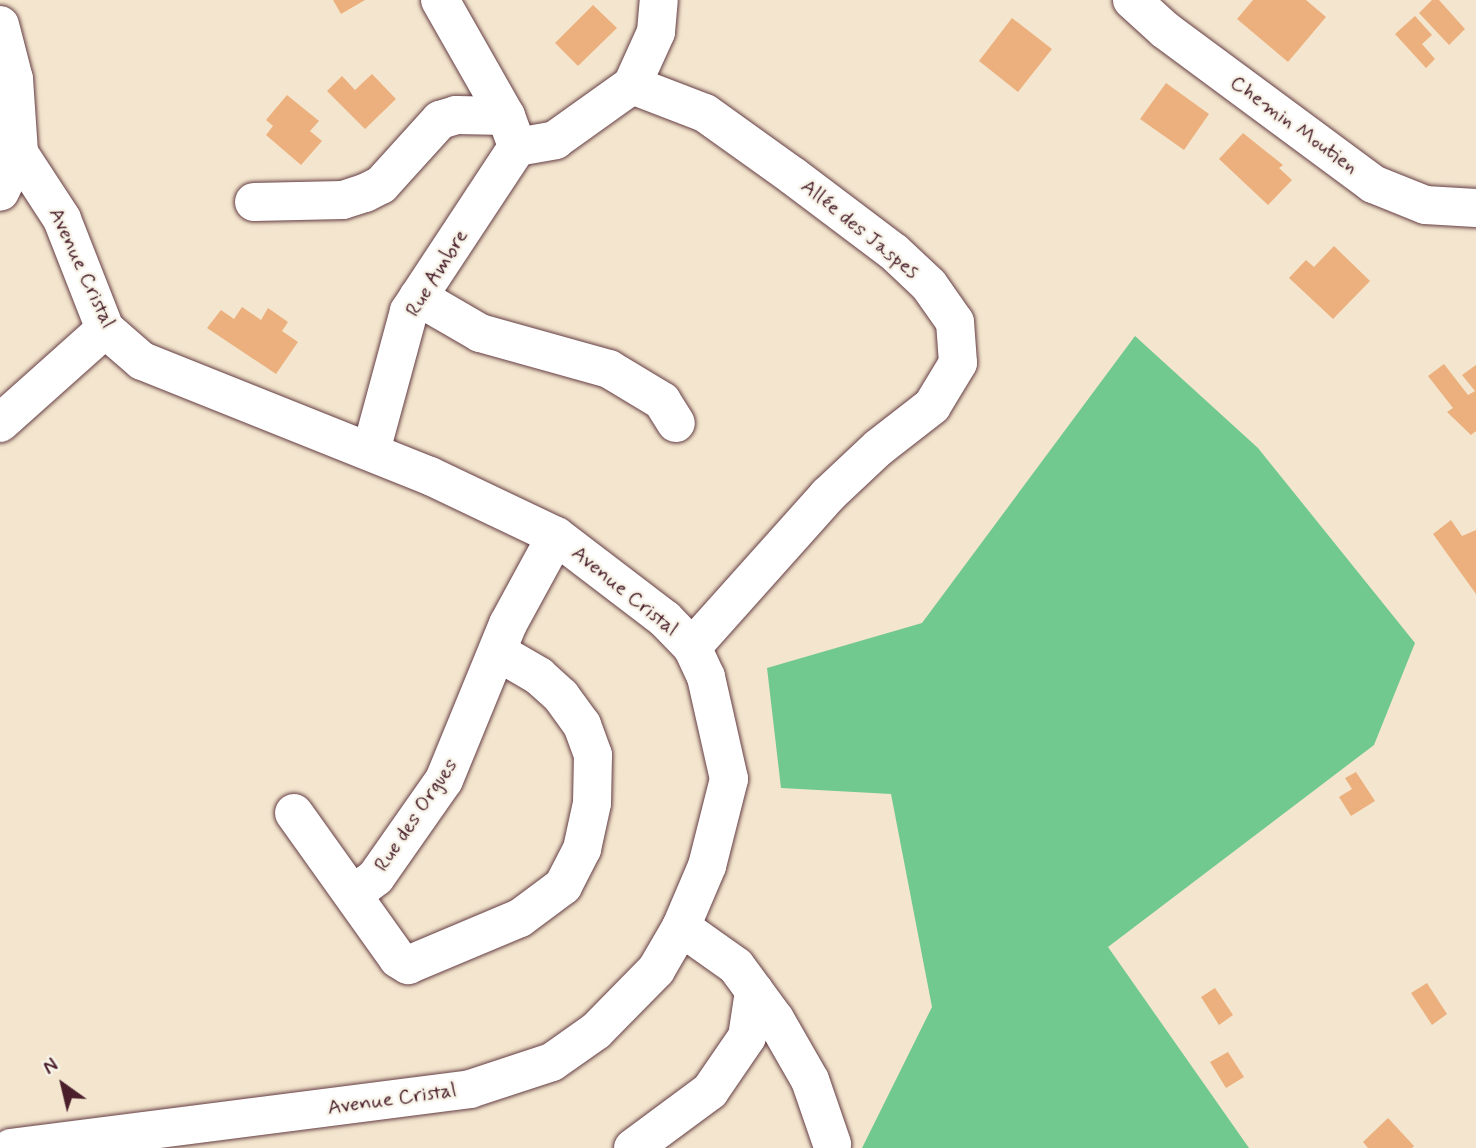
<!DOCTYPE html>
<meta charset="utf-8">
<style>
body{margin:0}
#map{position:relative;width:1476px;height:1148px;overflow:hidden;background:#f4e6ce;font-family:Mynerve,sans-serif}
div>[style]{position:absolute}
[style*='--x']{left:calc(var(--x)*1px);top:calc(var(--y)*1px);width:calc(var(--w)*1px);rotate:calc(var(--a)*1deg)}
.green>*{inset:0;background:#71c98f}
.building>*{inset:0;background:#ebb07d}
.roads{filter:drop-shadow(0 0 2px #643d43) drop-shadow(0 0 2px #643d43)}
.minor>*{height:38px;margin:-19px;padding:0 19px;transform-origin:19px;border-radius:19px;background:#fff}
span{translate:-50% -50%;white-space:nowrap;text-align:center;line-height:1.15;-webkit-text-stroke:5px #f7f3e8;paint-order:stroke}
.street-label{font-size:21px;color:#4a1f2b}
.north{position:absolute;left:28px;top:1050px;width:70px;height:70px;-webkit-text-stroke:5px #f7f3e8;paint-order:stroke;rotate:326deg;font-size:19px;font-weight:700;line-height:28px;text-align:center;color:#4a1f2b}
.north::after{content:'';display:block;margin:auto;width:24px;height:32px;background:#4a1f2b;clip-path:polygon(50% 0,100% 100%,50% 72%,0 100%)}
</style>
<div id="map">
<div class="green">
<i style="clip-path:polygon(1135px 336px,1258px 448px,1415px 643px,1374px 745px,1108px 947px,1249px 1148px,862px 1148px,932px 1007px,891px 794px,781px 788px,767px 668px,922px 623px)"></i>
</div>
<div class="building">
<i style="clip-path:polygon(333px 0,365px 0,341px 14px)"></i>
<i style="clip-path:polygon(1253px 0,1306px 0,1326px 17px,1288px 62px,1237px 19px)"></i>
<i style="clip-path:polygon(1432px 0,1439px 0,1465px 29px,1449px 45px,1419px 13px)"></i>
<i style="clip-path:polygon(593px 5px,617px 28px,578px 66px,555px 43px)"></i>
<i style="clip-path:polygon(1415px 16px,1432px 35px,1422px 44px,1435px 59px,1426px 68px,1395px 34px)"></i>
<i style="clip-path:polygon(1012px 18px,1052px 49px,1018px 92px,979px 61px)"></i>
<i style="clip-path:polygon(372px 74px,396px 99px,365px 129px,327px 91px,342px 76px,355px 90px)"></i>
<i style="clip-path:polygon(1166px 83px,1209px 114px,1184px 150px,1140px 119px)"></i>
<i style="clip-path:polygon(287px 95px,319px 121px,310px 131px,322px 141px,301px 165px,266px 135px,273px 126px,266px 120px)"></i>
<i style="clip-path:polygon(1243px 133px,1283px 165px,1279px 168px,1292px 180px,1268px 205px,1219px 159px)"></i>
<i style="clip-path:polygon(1334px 246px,1370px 281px,1333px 319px,1289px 278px,1306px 260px,1314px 267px)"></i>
<i style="clip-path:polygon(242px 307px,261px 320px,268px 308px,288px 322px,282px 331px,298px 342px,276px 374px,207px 328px,221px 310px,234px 319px)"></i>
<i style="clip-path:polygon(1444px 364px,1468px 395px,1475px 391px,1462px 375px,1476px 365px,1476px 431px,1471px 435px,1447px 412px,1453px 408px,1428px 376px)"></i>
<i style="clip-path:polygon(1451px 520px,1462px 536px,1476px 530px,1476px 594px,1433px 534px)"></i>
<i style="clip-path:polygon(1356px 772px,1375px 801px,1351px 816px,1339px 797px,1352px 789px,1345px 778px)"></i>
<i style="clip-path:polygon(1427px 983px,1447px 1014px,1432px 1025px,1411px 993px)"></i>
<i style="clip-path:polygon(1215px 988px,1233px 1015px,1219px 1025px,1201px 997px)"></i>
<i style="clip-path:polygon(1228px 1052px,1244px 1077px,1226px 1088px,1210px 1062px)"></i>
<i style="clip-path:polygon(1388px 1118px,1414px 1146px,1412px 1148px,1368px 1148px,1363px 1142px)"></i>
</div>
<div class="roads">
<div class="minor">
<i style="--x:440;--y:0;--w:133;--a:60.4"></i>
<i style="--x:1132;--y:0;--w:45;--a:42.3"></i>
<i style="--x:1165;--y:30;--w:259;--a:36.5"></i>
<i style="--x:1373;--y:184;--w:56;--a:22"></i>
<i style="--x:1425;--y:205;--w:51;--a:3.4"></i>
<i style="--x:0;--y:25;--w:56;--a:75.5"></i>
<i style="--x:14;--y:79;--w:74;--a:86.1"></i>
<i style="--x:19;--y:153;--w:43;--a:116"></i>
<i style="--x:632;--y:85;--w:78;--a:21"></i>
<i style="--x:705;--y:113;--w:108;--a:35.6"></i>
<i style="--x:793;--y:176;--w:126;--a:37"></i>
<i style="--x:894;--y:252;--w:48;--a:43.3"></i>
<i style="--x:929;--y:285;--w:45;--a:54.9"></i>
<i style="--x:955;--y:322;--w:41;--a:85.8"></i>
<i style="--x:958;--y:363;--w:50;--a:121.2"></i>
<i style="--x:932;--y:406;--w:68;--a:142.1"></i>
<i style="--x:878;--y:448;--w:69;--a:136.8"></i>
<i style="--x:828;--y:495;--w:204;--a:131.8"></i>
<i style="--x:517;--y:147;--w:39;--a:-10"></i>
<i style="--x:555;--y:140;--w:95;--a:-35.5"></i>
<i style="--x:632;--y:85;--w:58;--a:-65.6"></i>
<i style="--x:656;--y:32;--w:32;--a:-85"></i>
<i style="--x:254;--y:202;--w:89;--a:-1.3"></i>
<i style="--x:343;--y:200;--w:23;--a:-18"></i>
<i style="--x:365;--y:193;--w:18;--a:-27"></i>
<i style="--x:381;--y:185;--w:88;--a:-47.8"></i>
<i style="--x:440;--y:120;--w:17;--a:-17"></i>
<i style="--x:456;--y:115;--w:50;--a:1.1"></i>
<i style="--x:506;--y:116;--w:33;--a:70"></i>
<i style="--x:418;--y:297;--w:72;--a:30.1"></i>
<i style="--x:480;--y:333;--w:134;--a:15.6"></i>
<i style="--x:609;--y:369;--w:62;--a:31.1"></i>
<i style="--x:662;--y:401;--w:26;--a:58"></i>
<i style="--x:0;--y:423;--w:141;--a:-41.8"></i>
<i style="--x:371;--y:451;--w:145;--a:-74.8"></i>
<i style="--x:409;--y:311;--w:196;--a:-56.6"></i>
<i style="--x:294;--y:813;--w:179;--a:54.5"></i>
<i style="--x:398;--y:959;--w:12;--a:31"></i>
<i style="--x:408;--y:965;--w:121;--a:-22.8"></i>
<i style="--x:520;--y:918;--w:54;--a:-36.7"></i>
<i style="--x:563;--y:886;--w:42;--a:-62.8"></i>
<i style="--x:582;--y:849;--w:47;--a:-77.7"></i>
<i style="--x:592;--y:803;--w:48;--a:-88.8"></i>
<i style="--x:593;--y:755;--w:32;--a:-110"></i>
<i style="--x:582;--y:725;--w:36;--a:-126"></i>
<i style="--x:561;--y:696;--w:30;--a:-138"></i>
<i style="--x:539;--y:676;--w:48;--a:-149.7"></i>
<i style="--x:355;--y:893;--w:26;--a:-37"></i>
<i style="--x:376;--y:877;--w:118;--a:-55"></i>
<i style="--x:444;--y:780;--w:169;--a:-67.7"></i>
<i style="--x:508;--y:624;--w:100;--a:-61.4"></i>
<i style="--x:681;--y:927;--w:67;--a:35.3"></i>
<i style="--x:736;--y:966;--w:66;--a:53.7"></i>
<i style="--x:775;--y:1019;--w:70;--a:60.2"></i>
<i style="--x:810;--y:1080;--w:68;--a:71"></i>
<i style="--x:11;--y:1148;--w:463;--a:-7.3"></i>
<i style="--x:470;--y:1089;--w:86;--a:-18.2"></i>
<i style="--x:552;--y:1062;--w:54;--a:-35.2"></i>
<i style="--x:596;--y:1031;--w:86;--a:-45.5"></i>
<i style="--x:656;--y:970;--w:50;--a:-59.8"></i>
<i style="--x:681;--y:927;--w:66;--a:-66.9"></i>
<i style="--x:707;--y:866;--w:90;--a:-75.8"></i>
<i style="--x:729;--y:779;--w:105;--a:-102.7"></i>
<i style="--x:706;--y:677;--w:33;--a:-115"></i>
<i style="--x:692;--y:647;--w:39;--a:-134"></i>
<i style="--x:665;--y:619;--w:137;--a:-142.7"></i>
<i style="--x:556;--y:536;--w:140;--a:-154.5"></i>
<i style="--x:430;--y:476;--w:310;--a:-158.2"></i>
<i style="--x:142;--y:361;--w:49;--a:-139.1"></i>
<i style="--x:105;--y:329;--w:118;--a:-111.4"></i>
<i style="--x:62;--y:219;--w:79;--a:-123.1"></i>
<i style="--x:633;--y:1148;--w:96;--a:-36.5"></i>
<i style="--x:710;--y:1091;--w:65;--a:-55.6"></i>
<i style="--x:747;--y:1037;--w:47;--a:-81.3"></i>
</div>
</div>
<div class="street-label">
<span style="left:1294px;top:125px;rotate:36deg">Chemin Moutien</span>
<span style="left:860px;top:229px;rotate:39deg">Allée des Jaspes</span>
<span style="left:82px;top:268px;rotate:65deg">Avenue Cristal</span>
<span style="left:437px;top:273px;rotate:-58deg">Rue Ambre</span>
<span style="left:625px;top:591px;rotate:39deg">Avenue Cristal</span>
<span style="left:416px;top:815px;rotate:-56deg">Rue des Orgues</span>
<span style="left:392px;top:1099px;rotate:-8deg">Avenue Cristal</span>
</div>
<div class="north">N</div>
</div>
